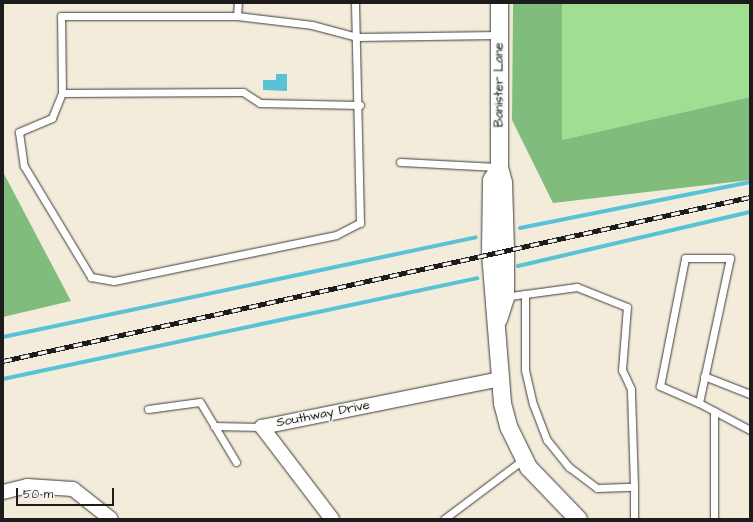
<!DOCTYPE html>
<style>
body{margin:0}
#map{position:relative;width:753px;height:522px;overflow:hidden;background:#f3ecdb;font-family:"Architects Daughter",sans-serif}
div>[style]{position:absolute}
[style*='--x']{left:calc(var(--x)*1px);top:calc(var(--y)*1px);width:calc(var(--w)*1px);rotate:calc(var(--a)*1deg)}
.green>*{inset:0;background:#a1de92}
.forest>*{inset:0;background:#80bd7c}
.water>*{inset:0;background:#59c2d5}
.stream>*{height:4px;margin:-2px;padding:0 2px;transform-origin:2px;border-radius:2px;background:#59c2d5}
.roads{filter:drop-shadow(0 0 1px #3c3b39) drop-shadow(0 0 1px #3c3b39)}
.service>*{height:7px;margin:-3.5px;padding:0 3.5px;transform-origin:3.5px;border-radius:3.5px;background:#fff}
.minor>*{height:14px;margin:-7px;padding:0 7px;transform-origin:7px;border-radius:7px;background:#fff}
.tertiary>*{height:17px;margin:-8.5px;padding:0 8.5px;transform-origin:8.5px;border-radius:8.5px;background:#fff}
.rail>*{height:4.5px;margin-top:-2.25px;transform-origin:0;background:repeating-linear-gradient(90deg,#f6f6f2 0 9px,#1c1c1c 0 18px);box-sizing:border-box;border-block:1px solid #1c1c1c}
span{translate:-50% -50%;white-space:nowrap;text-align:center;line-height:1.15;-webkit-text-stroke:3px #f6f6f2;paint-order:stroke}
.street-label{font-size:13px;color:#1c1c1c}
.frame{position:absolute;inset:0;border:4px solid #1c1c1c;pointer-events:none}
.scale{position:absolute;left:16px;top:488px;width:98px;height:18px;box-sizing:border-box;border:2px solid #1c1c1c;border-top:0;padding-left:5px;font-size:12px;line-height:14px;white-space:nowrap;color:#1c1c1c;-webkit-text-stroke:3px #f6f6f2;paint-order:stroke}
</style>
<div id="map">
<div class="green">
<i style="clip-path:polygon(562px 3px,750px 3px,750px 97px,562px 140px)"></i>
</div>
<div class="forest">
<i style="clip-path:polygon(513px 3px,562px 3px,562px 140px,750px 97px,750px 180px,553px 203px,512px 120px)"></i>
<i style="clip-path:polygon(3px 172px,71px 301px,3px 317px)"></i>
</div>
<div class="water">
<i style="clip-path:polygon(276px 74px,287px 74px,287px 91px,263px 90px,263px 80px,276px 80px)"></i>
</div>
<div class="stream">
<i style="--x:520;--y:228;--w:235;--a:-11.3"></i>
<i style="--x:518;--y:266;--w:238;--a:-13.1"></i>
<i style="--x:3;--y:337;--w:483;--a:-11.9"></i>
<i style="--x:3;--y:379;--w:485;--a:-12"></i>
</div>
<div class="roads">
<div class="service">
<i style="--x:237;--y:16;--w:13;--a:-86"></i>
<i style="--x:62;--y:93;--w:27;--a:112"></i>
<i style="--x:52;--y:118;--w:36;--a:157"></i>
<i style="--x:19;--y:132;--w:34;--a:82"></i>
<i style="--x:24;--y:166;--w:130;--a:58.9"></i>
<i style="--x:91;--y:277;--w:23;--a:10"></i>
<i style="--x:114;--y:281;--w:227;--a:-11.7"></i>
<i style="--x:336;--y:235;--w:27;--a:-27"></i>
<i style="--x:360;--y:223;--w:220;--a:-91.3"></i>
<i style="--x:360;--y:105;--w:100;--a:-178.9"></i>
<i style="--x:260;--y:103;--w:20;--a:-147"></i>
<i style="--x:243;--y:92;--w:181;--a:179.7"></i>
<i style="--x:62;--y:93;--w:77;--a:-90.7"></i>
<i style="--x:61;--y:16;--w:176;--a:0"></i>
<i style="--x:237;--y:16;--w:76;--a:6.8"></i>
<i style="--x:312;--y:25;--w:47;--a:14.9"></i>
<i style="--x:357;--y:37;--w:141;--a:-0.8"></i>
<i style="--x:400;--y:162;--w:98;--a:2.9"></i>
<i style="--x:685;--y:258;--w:45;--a:0"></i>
<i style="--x:730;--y:258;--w:148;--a:102.1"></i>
<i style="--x:699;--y:403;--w:43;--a:-156.4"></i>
<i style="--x:660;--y:386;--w:130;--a:-78.9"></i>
<i style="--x:505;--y:297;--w:20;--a:-9"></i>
<i style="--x:704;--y:376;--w:49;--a:21.4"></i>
<i style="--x:699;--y:403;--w:58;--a:27.9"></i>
<i style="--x:148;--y:409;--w:52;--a:-7.7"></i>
<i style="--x:200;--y:402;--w:70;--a:59"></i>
<i style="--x:714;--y:411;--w:108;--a:90"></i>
<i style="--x:214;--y:426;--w:48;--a:1.2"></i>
<i style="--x:444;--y:519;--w:100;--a:-36.9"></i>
<i style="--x:634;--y:519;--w:32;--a:-90"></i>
<i style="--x:634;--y:487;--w:98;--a:-91.8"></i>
<i style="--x:631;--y:389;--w:21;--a:-115"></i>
<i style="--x:622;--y:370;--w:63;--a:-85.5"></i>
<i style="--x:627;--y:307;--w:54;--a:-158.2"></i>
<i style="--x:577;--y:287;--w:52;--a:172.3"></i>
<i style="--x:525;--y:294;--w:76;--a:90"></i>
<i style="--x:525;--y:370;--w:35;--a:77"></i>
<i style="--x:533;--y:404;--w:39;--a:69"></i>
<i style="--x:547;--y:440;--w:35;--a:51"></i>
<i style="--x:569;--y:467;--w:35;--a:37"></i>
<i style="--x:597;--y:488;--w:37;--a:-2"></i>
</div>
<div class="minor">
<i style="--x:3;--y:492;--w:25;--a:-14"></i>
<i style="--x:27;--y:486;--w:46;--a:3.7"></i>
<i style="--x:73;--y:489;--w:48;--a:38.3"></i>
<i style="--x:332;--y:519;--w:116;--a:-127.3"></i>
<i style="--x:262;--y:427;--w:242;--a:-11.4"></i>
</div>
<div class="tertiary">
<i style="--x:499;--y:167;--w:15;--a:122"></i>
<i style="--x:491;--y:180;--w:73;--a:90.8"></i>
<i style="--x:490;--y:253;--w:150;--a:85.4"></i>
<i style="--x:502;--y:403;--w:24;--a:75"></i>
<i style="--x:508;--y:426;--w:46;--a:64"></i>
<i style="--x:528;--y:467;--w:72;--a:46.1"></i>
<i style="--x:498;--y:319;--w:23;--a:-72"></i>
<i style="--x:505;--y:297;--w:48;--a:-90"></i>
<i style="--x:505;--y:249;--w:67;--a:-91.7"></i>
<i style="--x:503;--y:182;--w:16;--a:-105"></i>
<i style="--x:499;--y:167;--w:164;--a:-90"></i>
</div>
</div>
<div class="rail">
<i style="--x:3;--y:361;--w:765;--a:-12.38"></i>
</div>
<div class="street-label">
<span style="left:499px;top:85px;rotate:-90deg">Banister Lane</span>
<span style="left:323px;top:414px;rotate:-11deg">Southway Drive</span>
</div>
<div class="frame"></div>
<div class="scale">50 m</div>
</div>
